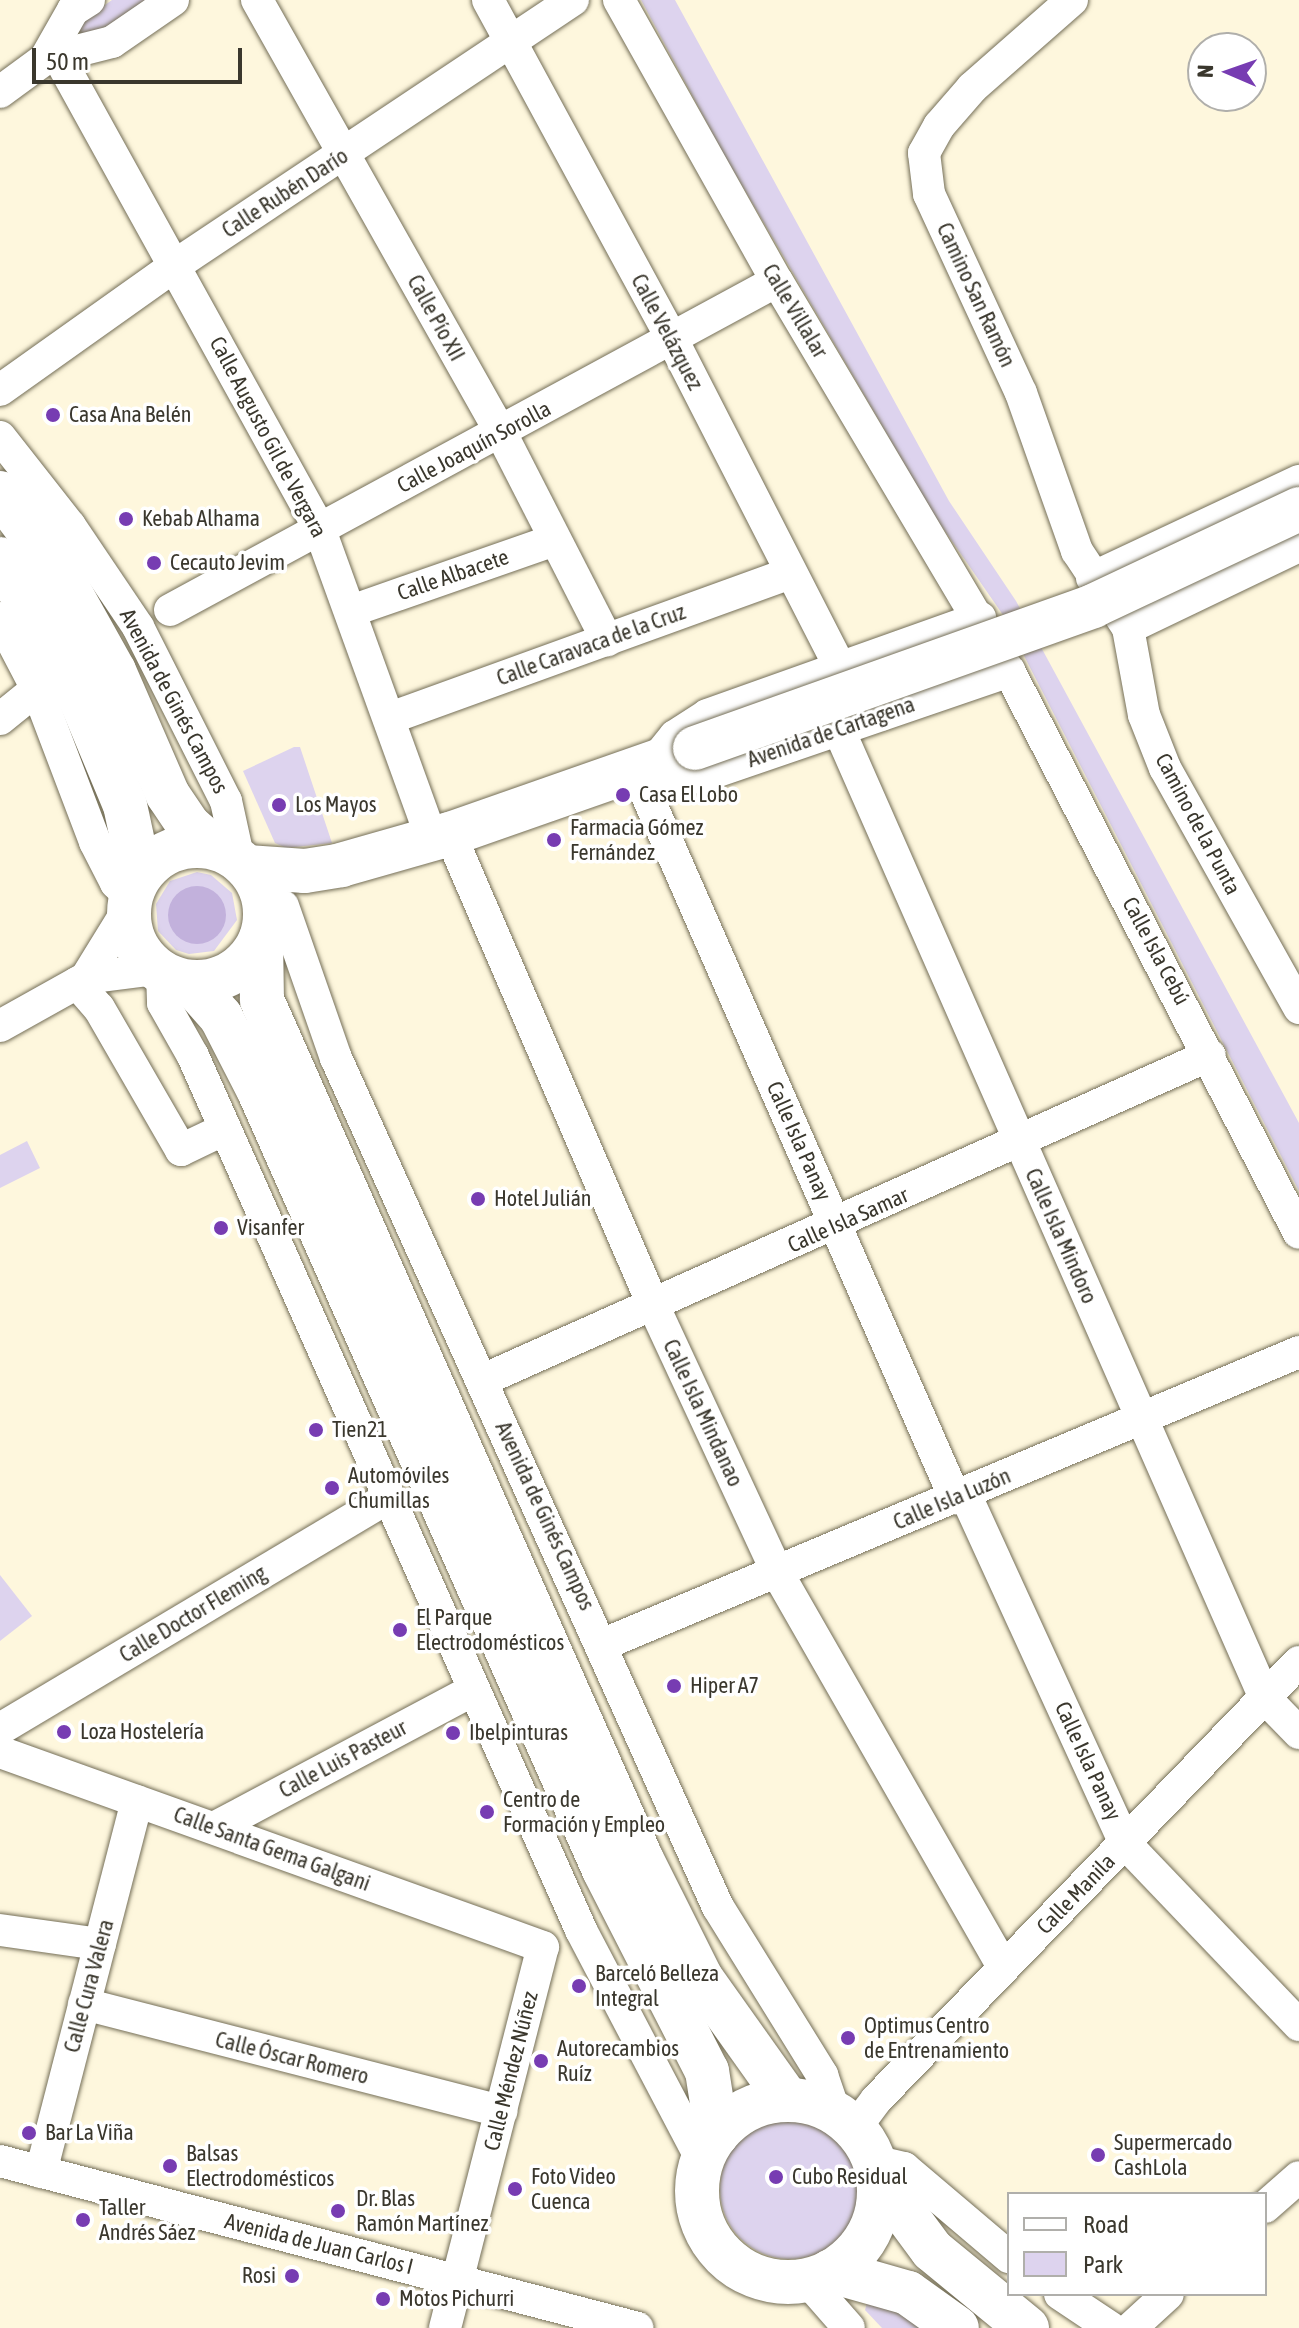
<!DOCTYPE html>
<meta charset="utf-8">
<style>
body{margin:0}
#map{position:relative;width:1299px;height:2328px;overflow:hidden;background:#fef7dd;font-family:"Asap Condensed",sans-serif}
div>[style]{position:absolute}
[style*='--x']{left:calc(var(--x)*1px);top:calc(var(--y)*1px);width:calc(var(--w)*1px);rotate:calc(var(--a)*1deg)}
.green>*{inset:0;background:#ddd3ee}
.round{border-radius:50%}
.water>*{inset:0;background:#c2b1dc}
.roads{filter:drop-shadow(0 0 2px #746e57) drop-shadow(0 0 2px #746e57)}
.minor>*{height:32px;margin:-16px;padding:0 16px;transform-origin:16px;border-radius:16px;background:#fff}
.primary>*{height:44px;margin:-22px;padding:0 22px;transform-origin:22px;border-radius:22px;background:#fff}
.primary>.ring{margin:-22px;padding:0;box-sizing:content-box;background:none;border:44px solid #fff;border-radius:50%}
.bridges{filter:drop-shadow(0 0 2px #746e57) drop-shadow(0 0 2px #746e57)}
.primary-bridge>*{height:44px;margin:-22px;padding:0 22px;transform-origin:22px;border-radius:22px;background:#fff}
.dots>*{width:22px;height:22px;translate:-50% -50%;box-sizing:border-box;border:4px solid #fff;border-radius:50%}
span{translate:-50% -50%;white-space:nowrap;text-align:center;line-height:1.15;-webkit-text-stroke:7px #fff;paint-order:stroke}
.street-label{font-size:22px;color:#3a372d}
.poi-label{font-size:22px;color:#3a372d}
.left{translate:0 -50%;text-align:left}
.right{translate:-100% -50%;text-align:right}
.legend{position:absolute;left:1007px;top:2192px;width:260px;height:104px;box-sizing:border-box;background:#fff;border:2px solid #b0afab;margin:0;padding:10px 14px;list-style:none;font-size:24px;color:#3a372d}
.legend li{display:flex;align-items:center;gap:16px;height:40px}
.legend b{width:40px;border:2px solid #b0afab}
.north{position:absolute;left:1187px;top:32px;width:80px;height:80px;box-sizing:border-box;background:#fff;border:2px solid #b0afab;border-radius:50%;rotate:272deg;font-size:22px;font-weight:700;line-height:32px;text-align:center;color:#3a372d}
.north::after{content:'';display:block;margin:auto;width:28px;height:36px;background:#773cb2;clip-path:polygon(50% 0,100% 100%,50% 72%,0 100%)}
.scale{position:absolute;left:32px;top:48px;width:210px;height:36px;box-sizing:border-box;border:4px solid #3a372d;border-top:0;padding-left:10px;font-size:24px;line-height:28px;white-space:nowrap;color:#3a372d;-webkit-text-stroke:6px #fff;paint-order:stroke}
</style>
<div id="map">
<div class="green">
<i style="clip-path:polygon(112px 0,150px 0,87px 42px,81px 38px,75px 26px)"></i>
<i style="clip-path:polygon(641px 0,675px 0,949px 501px,1016px 601px,1299px 1123px,1299px 1191px,1003px 615px,936px 518px,722px 151px)"></i>
<i style="clip-path:polygon(294px 747px,300px 747px,332px 843px,286px 848px,275px 843px,243px 771px)"></i>
<i style="clip-path:polygon(197px 872px,211px 875px,232px 893px,237px 920px,214px 951px,189px 954px,176px 950px,158px 931px,156px 904px,170px 881px)"></i>
<i style="clip-path:polygon(27px 1141px,40px 1168px,0 1188px,0 1155px)"></i>
<i style="clip-path:polygon(0 1575px,32px 1616px,0 1641px)"></i>
<i class="round" style="left:720px;top:2119px;width:140px;height:140px"></i>
<i style="clip-path:polygon(867px 2303px,897px 2311px,921px 2328px,882px 2328px,865px 2310px)"></i>
</div>
<div class="water">
<i class="round" style="left:168px;top:886px;width:58px;height:58px"></i>
</div>
<div class="roads">
<div class="minor">
<i style="--x:89;--y:0;--w:19;--a:148"></i>
<i style="--x:73;--y:10;--w:56;--a:119.7"></i>
<i style="--x:45;--y:59;--w:69;--a:-14.2"></i>
<i style="--x:112;--y:42;--w:74;--a:-34.5"></i>
<i style="--x:257;--y:0;--w:497;--a:60.6"></i>
<i style="--x:501;--y:433;--w:233;--a:62.9"></i>
<i style="--x:488;--y:0;--w:386;--a:61.5"></i>
<i style="--x:672;--y:339;--w:369;--a:62.9"></i>
<i style="--x:619;--y:0;--w:322;--a:60.7"></i>
<i style="--x:777;--y:281;--w:454;--a:59.3"></i>
<i style="--x:1009;--y:671;--w:632;--a:62.71"></i>
<i style="--x:1072;--y:0;--w:133;--a:138.7"></i>
<i style="--x:972;--y:88;--w:50;--a:131"></i>
<i style="--x:939;--y:126;--w:31;--a:119"></i>
<i style="--x:924;--y:153;--w:41;--a:83"></i>
<i style="--x:929;--y:194;--w:219;--a:65.2"></i>
<i style="--x:1021;--y:393;--w:168;--a:70.5"></i>
<i style="--x:1077;--y:551;--w:92;--a:56.5"></i>
<i style="--x:1128;--y:628;--w:88;--a:79.6"></i>
<i style="--x:1144;--y:715;--w:57;--a:68.4"></i>
<i style="--x:1165;--y:768;--w:275;--a:60.8"></i>
<i style="--x:58;--y:56;--w:542;--a:61.07"></i>
<i style="--x:320;--y:530;--w:329;--a:70.1"></i>
<i style="--x:0;--y:92;--w:56;--a:-36.3"></i>
<i style="--x:0;--y:390;--w:217;--a:-35.4"></i>
<i style="--x:177;--y:264;--w:476;--a:-33.7"></i>
<i style="--x:0;--y:437;--w:113;--a:51.8"></i>
<i style="--x:70;--y:526;--w:122;--a:56"></i>
<i style="--x:138;--y:627;--w:195;--a:63.2"></i>
<i style="--x:226;--y:801;--w:60;--a:77.6"></i>
<i style="--x:1092;--y:578;--w:229;--a:-25.1"></i>
<i style="--x:170;--y:610;--w:690;--a:-28.46"></i>
<i style="--x:351;--y:611;--w:216;--a:-19.2"></i>
<i style="--x:0;--y:618;--w:80;--a:62.5"></i>
<i style="--x:37;--y:689;--w:164;--a:69.2"></i>
<i style="--x:95;--y:842;--w:46;--a:62.9"></i>
<i style="--x:116;--y:883;--w:20;--a:45"></i>
<i style="--x:1128;--y:628;--w:190;--a:-25.6"></i>
<i style="--x:390;--y:718;--w:426;--a:-19.9"></i>
<i style="--x:0;--y:719;--w:48;--a:-39"></i>
<i style="--x:839;--y:730;--w:1058;--a:66.25"></i>
<i style="--x:1265;--y:1698;--w:49;--a:45.8"></i>
<i style="--x:657;--y:758;--w:28;--a:-51"></i>
<i style="--x:675;--y:736;--w:38;--a:-33"></i>
<i style="--x:707;--y:715;--w:290;--a:-19.6"></i>
<i style="--x:623;--y:782;--w:28;--a:6"></i>
<i style="--x:651;--y:785;--w:53;--a:-9.8"></i>
<i style="--x:703;--y:776;--w:324;--a:-18.9"></i>
<i style="--x:642;--y:784;--w:780;--a:66.33"></i>
<i style="--x:450;--y:834;--w:515;--a:66.67"></i>
<i style="--x:654;--y:1307;--w:292;--a:65.1"></i>
<i style="--x:777;--y:1572;--w:456;--a:60.2"></i>
<i style="--x:283;--y:906;--w:161;--a:70.8"></i>
<i style="--x:336;--y:1058;--w:931;--a:65.78"></i>
<i style="--x:718;--y:1907;--w:198;--a:58.2"></i>
<i style="--x:822;--y:2075;--w:39;--a:71"></i>
<i style="--x:162;--y:973;--w:30;--a:88"></i>
<i style="--x:163;--y:1003;--w:61;--a:60.5"></i>
<i style="--x:193;--y:1056;--w:956;--a:66.06"></i>
<i style="--x:581;--y:1930;--w:262;--a:62.3"></i>
<i style="--x:86;--y:978;--w:82;--a:-58.4"></i>
<i style="--x:77;--y:983;--w:33;--a:49"></i>
<i style="--x:99;--y:1008;--w:164;--a:60"></i>
<i style="--x:181;--y:1150;--w:49;--a:-25.5"></i>
<i style="--x:0;--y:1026;--w:98;--a:-29.2"></i>
<i style="--x:86;--y:978;--w:71;--a:-7.3"></i>
<i style="--x:483;--y:1380;--w:796;--a:-24.09"></i>
<i style="--x:965;--y:1494;--w:384;--a:65.4"></i>
<i style="--x:1125;--y:1843;--w:252;--a:46.3"></i>
<i style="--x:604;--y:1644;--w:754;--a:-22.79"></i>
<i style="--x:0;--y:1729;--w:451;--a:-30.8"></i>
<i style="--x:0;--y:1752;--w:577;--a:19.75"></i>
<i style="--x:214;--y:1828;--w:293;--a:-28"></i>
<i style="--x:0;--y:1930;--w:101;--a:8"></i>
<i style="--x:84;--y:2004;--w:431;--a:14.4"></i>
<i style="--x:855;--y:2128;--w:35;--a:-53"></i>
<i style="--x:876;--y:2100;--w:609;--a:-46"></i>
<i style="--x:0;--y:2161;--w:659;--a:14.67"></i>
<i style="--x:874;--y:2161;--w:31;--a:13"></i>
<i style="--x:904;--y:2168;--w:138;--a:40.3"></i>
<i style="--x:41;--y:2172;--w:383;--a:-75.5"></i>
<i style="--x:1265;--y:2207;--w:45;--a:-41.4"></i>
<i style="--x:806;--y:2279;--w:65;--a:48.7"></i>
<i style="--x:1060;--y:2294;--w:61;--a:33.7"></i>
<i style="--x:445;--y:2328;--w:393;--a:-75.6"></i>
<i style="--x:1131;--y:2328;--w:50;--a:-42.6"></i>
</div>
<div class="primary">
<i style="--x:0;--y:493;--w:95;--a:53.1"></i>
<i style="--x:57;--y:569;--w:117;--a:60.8"></i>
<i style="--x:114;--y:671;--w:135;--a:66.5"></i>
<i style="--x:168;--y:795;--w:36;--a:56"></i>
<i style="--x:188;--y:825;--w:32;--a:41"></i>
<i style="--x:0;--y:559;--w:129;--a:58.3"></i>
<i style="--x:68;--y:669;--w:147;--a:67.3"></i>
<i style="--x:125;--y:805;--w:72;--a:77.9"></i>
<i class="ring" style="left:129px;top:846px;width:92px;height:92px"></i>
<i style="--x:247;--y:867;--w:58;--a:3.9"></i>
<i style="--x:305;--y:871;--w:36;--a:-9"></i>
<i style="--x:341;--y:865;--w:113;--a:-15.9"></i>
<i style="--x:450;--y:834;--w:260;--a:-19.3"></i>
<i style="--x:261;--y:938;--w:62;--a:89.1"></i>
<i style="--x:262;--y:1000;--w:938;--a:66.17"></i>
<i style="--x:641;--y:1858;--w:134;--a:63.4"></i>
<i style="--x:701;--y:1978;--w:148;--a:54.6"></i>
<i style="--x:190;--y:982;--w:47;--a:48.5"></i>
<i style="--x:221;--y:1017;--w:83;--a:62.8"></i>
<i style="--x:259;--y:1091;--w:852;--a:66.11"></i>
<i style="--x:604;--y:1870;--w:226;--a:62.9"></i>
<i style="--x:707;--y:2071;--w:64;--a:81"></i>
<i class="ring" style="left:697px;top:2100px;width:138px;height:138px"></i>
<i style="--x:878;--y:2177;--w:91;--a:53.5"></i>
<i style="--x:932;--y:2250;--w:123;--a:39.4"></i>
<i style="--x:831;--y:2271;--w:80;--a:15.9"></i>
<i style="--x:908;--y:2293;--w:60;--a:35.5"></i>
</div>
</div>
<div class="bridges">
<div class="primary-bridge">
<i style="--x:695;--y:748;--w:423;--a:-19.6"></i>
<i style="--x:1093;--y:606;--w:228;--a:-25.2"></i>
</div>
</div>
<div class="dots">
<i style="left:53px;top:415px;background:#773cb2"></i>
<i style="left:126px;top:519px;background:#773cb2"></i>
<i style="left:154px;top:563px;background:#773cb2"></i>
<i style="left:623px;top:795px;background:#773cb2"></i>
<i style="left:279px;top:805px;background:#773cb2"></i>
<i style="left:554px;top:840px;background:#773cb2"></i>
<i style="left:478px;top:1199px;background:#773cb2"></i>
<i style="left:221px;top:1228px;background:#773cb2"></i>
<i style="left:316px;top:1430px;background:#773cb2"></i>
<i style="left:332px;top:1488px;background:#773cb2"></i>
<i style="left:400px;top:1630px;background:#773cb2"></i>
<i style="left:674px;top:1686px;background:#773cb2"></i>
<i style="left:64px;top:1732px;background:#773cb2"></i>
<i style="left:453px;top:1733px;background:#773cb2"></i>
<i style="left:487px;top:1812px;background:#773cb2"></i>
<i style="left:579px;top:1986px;background:#773cb2"></i>
<i style="left:848px;top:2038px;background:#773cb2"></i>
<i style="left:541px;top:2061px;background:#773cb2"></i>
<i style="left:29px;top:2133px;background:#773cb2"></i>
<i style="left:1098px;top:2155px;background:#773cb2"></i>
<i style="left:170px;top:2166px;background:#773cb2"></i>
<i style="left:776px;top:2177px;background:#773cb2"></i>
<i style="left:515px;top:2189px;background:#773cb2"></i>
<i style="left:338px;top:2211px;background:#773cb2"></i>
<i style="left:83px;top:2220px;background:#773cb2"></i>
<i style="left:292px;top:2276px;background:#773cb2"></i>
<i style="left:383px;top:2299px;background:#773cb2"></i>
</div>
<div class="street-label">
<span style="left:285px;top:193px;rotate:-33deg">Calle Rubén Darío</span>
<span style="left:976px;top:295px;rotate:65deg">Camino San Ramón</span>
<span style="left:795px;top:311px;rotate:59deg">Calle Villalar</span>
<span style="left:436px;top:318px;rotate:61deg">Calle Pío XII</span>
<span style="left:667px;top:332px;rotate:62deg">Calle Velázquez</span>
<span style="left:268px;top:437px;rotate:62deg">Calle Augusto Gil de Vergara</span>
<span style="left:474px;top:447px;rotate:-28deg">Calle Joaquín Sorolla</span>
<span style="left:453px;top:575px;rotate:-19deg">Calle Albacete</span>
<span style="left:591px;top:645px;rotate:-20deg">Calle Caravaca de la Cruz</span>
<span style="left:174px;top:701px;rotate:62deg">Avenida de Ginés Campos</span>
<span style="left:831px;top:732px;rotate:-19deg">Avenida de Cartagena</span>
<span style="left:1198px;top:824px;rotate:62deg">Camino de la Punta</span>
<span style="left:1156px;top:951px;rotate:62deg">Calle Isla Cebú</span>
<span style="left:799px;top:1141px;rotate:66deg">Calle Isla Panay</span>
<span style="left:848px;top:1220px;rotate:-24deg">Calle Isla Samar</span>
<span style="left:1061px;top:1236px;rotate:66deg">Calle Isla Mindoro</span>
<span style="left:703px;top:1413px;rotate:65deg">Calle Isla Mindanao</span>
<span style="left:952px;top:1499px;rotate:-23deg">Calle Isla Luzón</span>
<span style="left:545px;top:1516px;rotate:65deg">Avenida de Ginés Campos</span>
<span style="left:193px;top:1614px;rotate:-31deg">Calle Doctor Fleming</span>
<span style="left:343px;top:1759px;rotate:-28deg">Calle Luis Pasteur</span>
<span style="left:1088px;top:1761px;rotate:65deg">Calle Isla Panay</span>
<span style="left:272px;top:1849px;rotate:20deg">Calle Santa Gema Galgani</span>
<span style="left:1076px;top:1894px;rotate:-46deg">Calle Manila</span>
<span style="left:89px;top:1986px;rotate:-75deg">Calle Cura Valera</span>
<span style="left:292px;top:2058px;rotate:14deg">Calle Óscar Romero</span>
<span style="left:511px;top:2071px;rotate:-76deg">Calle Méndez Núñez</span>
<span style="left:319px;top:2244px;rotate:14deg">Avenida de Juan Carlos I</span>
</div>
<div class="poi-label">
<span class="left" style="left:69px;top:415px">Casa Ana Belén</span>
<span class="left" style="left:142px;top:519px">Kebab Alhama</span>
<span class="left" style="left:170px;top:563px">Cecauto Jevim</span>
<span class="left" style="left:639px;top:795px">Casa El Lobo</span>
<span class="left" style="left:295px;top:805px">Los Mayos</span>
<span class="left" style="left:570px;top:840px">Farmacia Gómez<br>Fernández</span>
<span class="left" style="left:494px;top:1199px">Hotel Julián</span>
<span class="left" style="left:237px;top:1228px">Visanfer</span>
<span class="left" style="left:332px;top:1430px">Tien21</span>
<span class="left" style="left:348px;top:1488px">Automóviles<br>Chumillas</span>
<span class="left" style="left:416px;top:1630px">El Parque<br>Electrodomésticos</span>
<span class="left" style="left:690px;top:1686px">Hiper A7</span>
<span class="left" style="left:80px;top:1732px">Loza Hostelería</span>
<span class="left" style="left:469px;top:1733px">Ibelpinturas</span>
<span class="left" style="left:503px;top:1812px">Centro de<br>Formación y Empleo</span>
<span class="left" style="left:595px;top:1986px">Barceló Belleza<br>Integral</span>
<span class="left" style="left:864px;top:2038px">Optimus Centro<br>de Entrenamiento</span>
<span class="left" style="left:557px;top:2061px">Autorecambios<br>Ruíz</span>
<span class="left" style="left:45px;top:2133px">Bar La Viña</span>
<span class="left" style="left:1114px;top:2155px">Supermercado<br>CashLola</span>
<span class="left" style="left:186px;top:2166px">Balsas<br>Electrodomésticos</span>
<span class="left" style="left:531px;top:2189px">Foto Video<br>Cuenca</span>
<span class="left" style="left:792px;top:2177px">Cubo Residual</span>
<span class="left" style="left:356px;top:2211px">Dr. Blas<br>Ramón Martínez</span>
<span class="left" style="left:99px;top:2220px">Taller<br>Andrés Sáez</span>
<span class="right" style="left:276px;top:2276px">Rosi</span>
<span class="left" style="left:399px;top:2299px">Motos Pichurri</span>
</div>
<ul class="legend">
<li><b style="height:10px;background:#fff"></b>Road</li>
<li><b style="height:22px;background:#ddd3ee"></b>Park</li>
</ul>
<div class="north">N</div>
<div class="scale">50 m</div>
</div>
